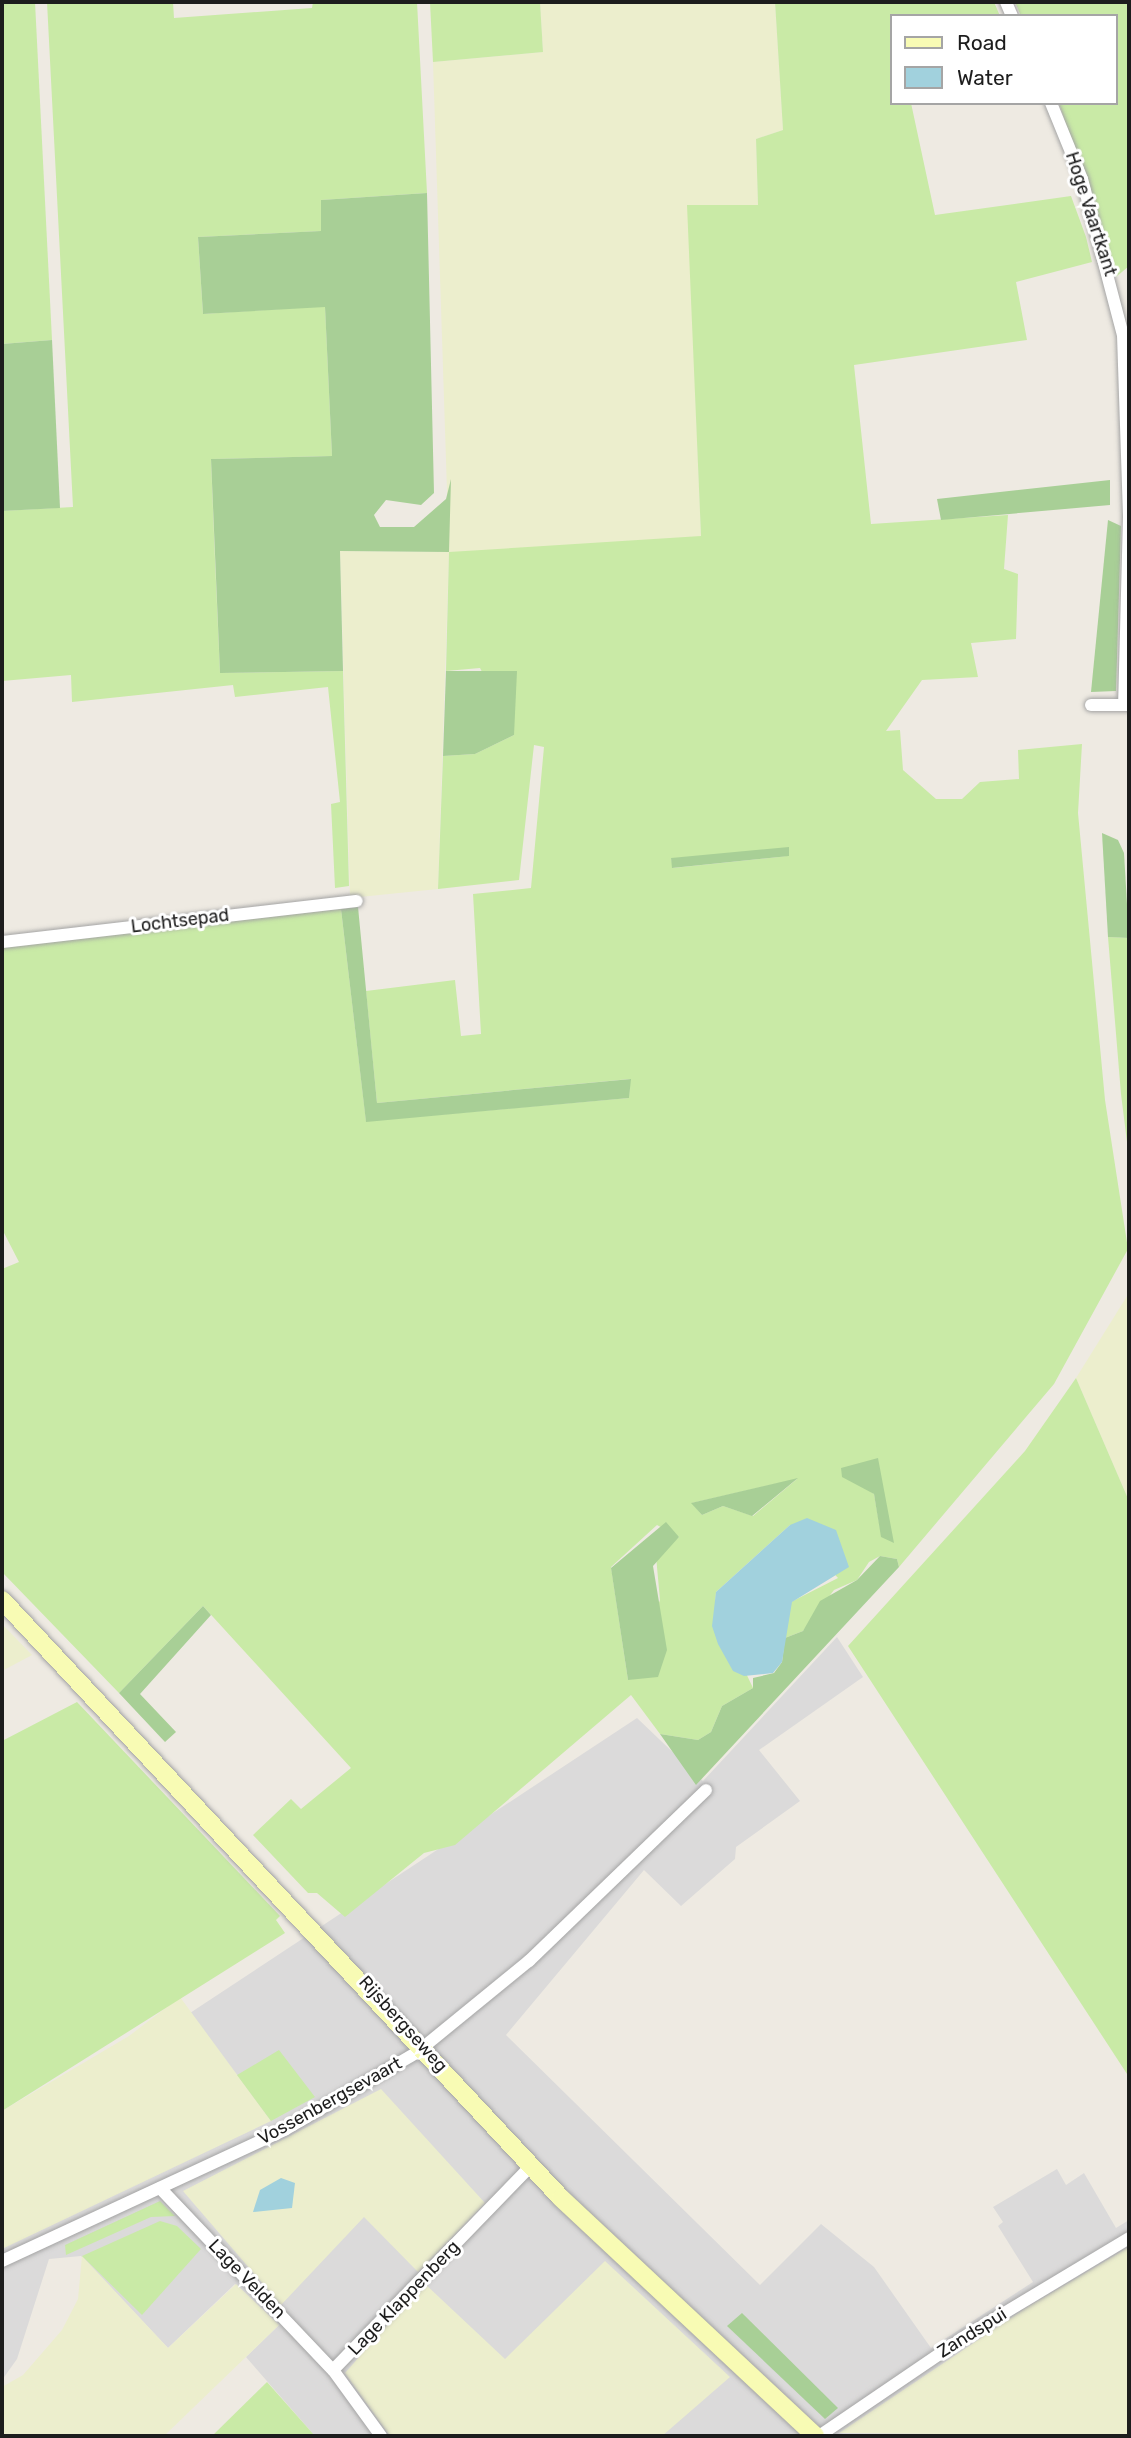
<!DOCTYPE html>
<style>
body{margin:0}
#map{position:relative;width:1131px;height:2438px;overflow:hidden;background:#eeeae2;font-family:Rubik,sans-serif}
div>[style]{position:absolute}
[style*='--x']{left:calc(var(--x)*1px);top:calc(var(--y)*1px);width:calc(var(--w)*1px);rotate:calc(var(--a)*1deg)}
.residential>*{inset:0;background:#dbdada}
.farmland>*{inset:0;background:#eceecd}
.grass>*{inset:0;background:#c9eaa6}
.forest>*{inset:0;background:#a8cf96}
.water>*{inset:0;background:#a1d1dd}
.roads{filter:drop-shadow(0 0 2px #a4a4a4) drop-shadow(0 0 2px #a4a4a4)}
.street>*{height:12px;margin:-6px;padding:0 6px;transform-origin:6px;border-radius:6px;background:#fff}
.secondary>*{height:18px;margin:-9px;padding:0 9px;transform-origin:9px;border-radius:9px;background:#f8fbb4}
span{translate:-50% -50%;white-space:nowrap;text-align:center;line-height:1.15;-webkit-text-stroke:6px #fff;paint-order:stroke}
.street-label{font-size:18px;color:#1d1d1d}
.frame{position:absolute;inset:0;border:4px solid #1d1d1d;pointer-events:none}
.legend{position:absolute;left:890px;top:14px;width:228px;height:91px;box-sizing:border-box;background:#fff;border:2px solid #a5a5a5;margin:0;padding:9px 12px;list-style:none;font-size:21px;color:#1d1d1d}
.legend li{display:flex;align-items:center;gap:14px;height:35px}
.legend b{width:35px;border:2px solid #a5a5a5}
</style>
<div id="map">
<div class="residential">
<i style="clip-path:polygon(837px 1637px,863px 1677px,759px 1750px,800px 1801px,736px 1847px,735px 1859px,681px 1906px,644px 1870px,506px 2035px,760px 2285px,821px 2224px,874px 2267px,931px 2348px,1033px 2282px,998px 2226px,1003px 2222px,993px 2207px,1057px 2169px,1066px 2185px,1084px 2173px,1116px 2228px,1129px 2220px,1129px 2436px,315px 2436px,246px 2357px,279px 2325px,235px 2284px,168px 2348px,81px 2256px,49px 2259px,17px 2359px,2px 2380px,2px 2249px,190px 2013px,637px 1718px,703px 1781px)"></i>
</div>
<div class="farmland">
<i style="clip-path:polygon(540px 2px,775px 2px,783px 130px,756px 139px,758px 206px,688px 205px,701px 537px,449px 553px,438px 889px,350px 898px,340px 551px,449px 552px,433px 62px,543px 52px)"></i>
<i style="clip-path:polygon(1129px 1293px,1129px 1501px,1076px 1378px)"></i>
<i style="clip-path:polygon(2px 1624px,32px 1655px,2px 1671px)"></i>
<i style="clip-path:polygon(180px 1997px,271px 2121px,2px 2249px,2px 2111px,129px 2036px)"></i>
<i style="clip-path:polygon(381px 2089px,485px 2203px,418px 2272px,364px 2217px,281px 2305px,183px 2191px)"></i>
<i style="clip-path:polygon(1129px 2247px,1129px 2436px,839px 2433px,1026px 2308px)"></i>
<i style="clip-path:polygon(82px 2256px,168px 2348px,236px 2284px,279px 2325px,164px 2436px,2px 2436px,2px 2387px,23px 2375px,62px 2330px,78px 2299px)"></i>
<i style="clip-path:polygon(605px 2261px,730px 2377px,662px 2436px,390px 2436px,345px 2373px,424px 2283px,505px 2359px)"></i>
</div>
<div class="grass">
<i style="clip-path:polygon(2px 2px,35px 2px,52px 340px,2px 344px)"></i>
<i style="clip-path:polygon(47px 2px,173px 2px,174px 18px,312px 8px,313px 2px,417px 2px,427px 193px,321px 200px,322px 231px,198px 237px,203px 314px,325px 306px,332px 456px,211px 459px,215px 559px,220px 673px,343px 671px,349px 886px,335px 888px,331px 804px,340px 802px,328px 687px,235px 697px,233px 685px,72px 702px,71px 675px,2px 681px,2px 511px,73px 507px)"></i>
<i style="clip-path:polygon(430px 2px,540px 2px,543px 52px,433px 62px)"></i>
<i style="clip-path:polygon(evenodd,775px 2px,994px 2px,1000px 16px,891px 16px,891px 103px,911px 103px,935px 215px,1071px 196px,1086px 237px,1092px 262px,1016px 282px,1027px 340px,854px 365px,871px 524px,1008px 515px,1004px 569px,1018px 574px,1016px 639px,971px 643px,978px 677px,922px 680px,886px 731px,900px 730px,903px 770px,936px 799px,962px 799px,980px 782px,1019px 779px,1018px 750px,1082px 744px,1078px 813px,1105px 1100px,1128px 1249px,1054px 1384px,899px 1567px,897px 1559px,880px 1556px,869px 1562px,857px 1580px,834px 1590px,803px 1631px,785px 1638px,791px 1602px,838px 1578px,790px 1525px,716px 1592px,715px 1608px,753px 1688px,722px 1706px,711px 1732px,698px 1740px,660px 1734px,631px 1695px,455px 1845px,424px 1853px,345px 1917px,317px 1893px,308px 1893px,253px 1835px,291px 1799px,301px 1809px,351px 1768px,203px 1606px,119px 1693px,2px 1572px,2px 1269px,19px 1262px,2px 1229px,2px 946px,341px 909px,366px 1121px,629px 1098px,630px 1079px,377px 1103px,366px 991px,455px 980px,461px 1036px,481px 1034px,473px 894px,531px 888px,544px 747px,534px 745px,519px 880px,438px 889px,443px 756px,475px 754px,514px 735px,480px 668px,446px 671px,449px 552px,701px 536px,687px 205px,758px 205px,756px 139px,783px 130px,775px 2px,789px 856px,673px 868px,671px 858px,672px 858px,789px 856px,775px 2px,878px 1459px,880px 1528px,874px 1494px,853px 1479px,878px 1459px,775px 2px,797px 1479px,753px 1516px,723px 1506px,702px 1515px,692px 1503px,797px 1479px,775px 2px,657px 1525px,679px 1537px,656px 1556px,660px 1600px,628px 1680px,611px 1567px,657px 1525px)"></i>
<i style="clip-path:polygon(1015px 2px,1129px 2px,1129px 266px,1116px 277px,1059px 103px,1115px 103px,1115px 16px,1021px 16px)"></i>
<i style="clip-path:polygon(1108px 937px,1129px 938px,1129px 1158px,1121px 1094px)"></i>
<i style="clip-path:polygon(1076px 1378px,1129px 1501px,1129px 2077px,848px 1646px,1025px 1451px)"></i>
<i style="clip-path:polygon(77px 1702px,280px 1916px,276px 1920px,285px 1933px,2px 2111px,2px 1741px)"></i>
<i style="clip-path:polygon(279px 2050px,315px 2097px,271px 2121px,237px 2075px)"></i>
<i style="clip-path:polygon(160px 2201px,175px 2216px,151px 2217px,66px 2255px,65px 2245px)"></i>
<i style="clip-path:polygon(160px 2221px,177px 2226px,201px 2249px,142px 2315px,82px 2256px)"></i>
<i style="clip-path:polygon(267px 2382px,315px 2436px,212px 2436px)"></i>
</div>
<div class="forest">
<i style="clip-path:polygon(427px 193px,434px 493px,421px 505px,386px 500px,374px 515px,380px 527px,414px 527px,446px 499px,451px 479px,449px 552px,340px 551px,343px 671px,220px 673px,211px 459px,332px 456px,325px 307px,203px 314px,198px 237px,321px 231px,321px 200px)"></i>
<i style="clip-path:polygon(52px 340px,60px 508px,2px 511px,2px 344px)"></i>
<i style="clip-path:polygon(1110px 480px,1110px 505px,941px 520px,937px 499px)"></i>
<i style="clip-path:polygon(1108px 520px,1121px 526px,1116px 691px,1091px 692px)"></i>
<i style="clip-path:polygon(446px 671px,517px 671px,514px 735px,475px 754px,443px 756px)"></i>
<i style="clip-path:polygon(1102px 833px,1118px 840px,1124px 853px,1129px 938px,1108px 937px)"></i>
<i style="clip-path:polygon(789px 847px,789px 856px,672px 868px,671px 858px)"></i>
<i style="clip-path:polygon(358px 907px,377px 1103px,631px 1079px,629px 1098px,366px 1122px,341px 909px)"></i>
<i style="clip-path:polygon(878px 1458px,894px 1543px,881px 1537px,874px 1494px,842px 1477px,841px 1468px)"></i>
<i style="clip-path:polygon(798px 1478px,752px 1516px,723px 1506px,702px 1515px,691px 1503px)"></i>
<i style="clip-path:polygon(666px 1522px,679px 1537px,653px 1566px,667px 1650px,658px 1677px,628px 1680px,611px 1568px)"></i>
<i style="clip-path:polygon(880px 1556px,897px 1559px,899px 1567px,696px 1785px,660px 1734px,698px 1740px,711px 1732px,722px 1706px,753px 1688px,753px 1678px,774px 1673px,782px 1662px,785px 1638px,803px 1631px,820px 1601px,857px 1580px)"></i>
<i style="clip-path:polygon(203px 1606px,211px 1615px,140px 1694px,176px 1732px,165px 1742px,119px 1693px)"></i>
<i style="clip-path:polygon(742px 2313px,838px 2408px,825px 2419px,727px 2326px)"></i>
</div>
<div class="water">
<i style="clip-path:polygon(807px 1518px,836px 1530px,849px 1567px,792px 1602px,782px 1662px,773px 1673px,744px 1676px,733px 1671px,718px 1644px,712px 1626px,716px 1592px,790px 1525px)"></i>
<i style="clip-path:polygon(281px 2178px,295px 2183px,292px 2208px,253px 2212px,260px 2190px)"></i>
</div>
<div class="roads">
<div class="street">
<i style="--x:1006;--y:2;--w:15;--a:67"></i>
<i style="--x:1051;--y:103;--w:82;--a:67.8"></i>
<i style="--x:1082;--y:179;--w:161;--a:75.3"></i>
<i style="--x:1123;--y:335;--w:182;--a:88.1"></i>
<i style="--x:1129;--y:517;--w:188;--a:91.5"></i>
<i style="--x:1091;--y:705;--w:38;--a:0"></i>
<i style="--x:2;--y:942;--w:357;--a:-6.6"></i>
<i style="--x:160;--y:2188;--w:251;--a:46.5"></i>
<i style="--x:333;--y:2370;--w:82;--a:54"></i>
<i style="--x:2;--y:2261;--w:313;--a:-24.9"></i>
<i style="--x:286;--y:2129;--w:151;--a:-30.3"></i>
<i style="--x:416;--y:2053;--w:146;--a:-39.2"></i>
<i style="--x:529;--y:1961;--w:246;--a:-44"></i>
<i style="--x:333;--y:2370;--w:284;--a:-45.9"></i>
<i style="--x:819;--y:2436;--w:178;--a:-34.2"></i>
<i style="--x:966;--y:2336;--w:190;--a:-31"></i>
</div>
<div class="secondary">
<i style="--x:2;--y:1600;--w:819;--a:46.93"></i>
<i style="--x:561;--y:2198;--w:348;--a:43.1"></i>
</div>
</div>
<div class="street-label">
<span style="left:1091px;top:214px;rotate:72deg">Hoge Vaartkant</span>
<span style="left:180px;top:921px;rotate:-7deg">Lochtsepad</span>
<span style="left:403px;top:2024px;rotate:48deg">Rijsbergseweg</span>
<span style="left:330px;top:2101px;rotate:-29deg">Vossenbergsevaart</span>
<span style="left:247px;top:2279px;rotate:46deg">Lage Velden</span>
<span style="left:404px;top:2298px;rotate:-46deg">Lage Klappenberg</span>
<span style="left:972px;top:2333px;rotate:-32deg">Zandspui</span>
</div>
<div class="frame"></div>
<ul class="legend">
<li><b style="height:9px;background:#f8fbb4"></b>Road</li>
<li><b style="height:19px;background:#a1d1dd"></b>Water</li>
</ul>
</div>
